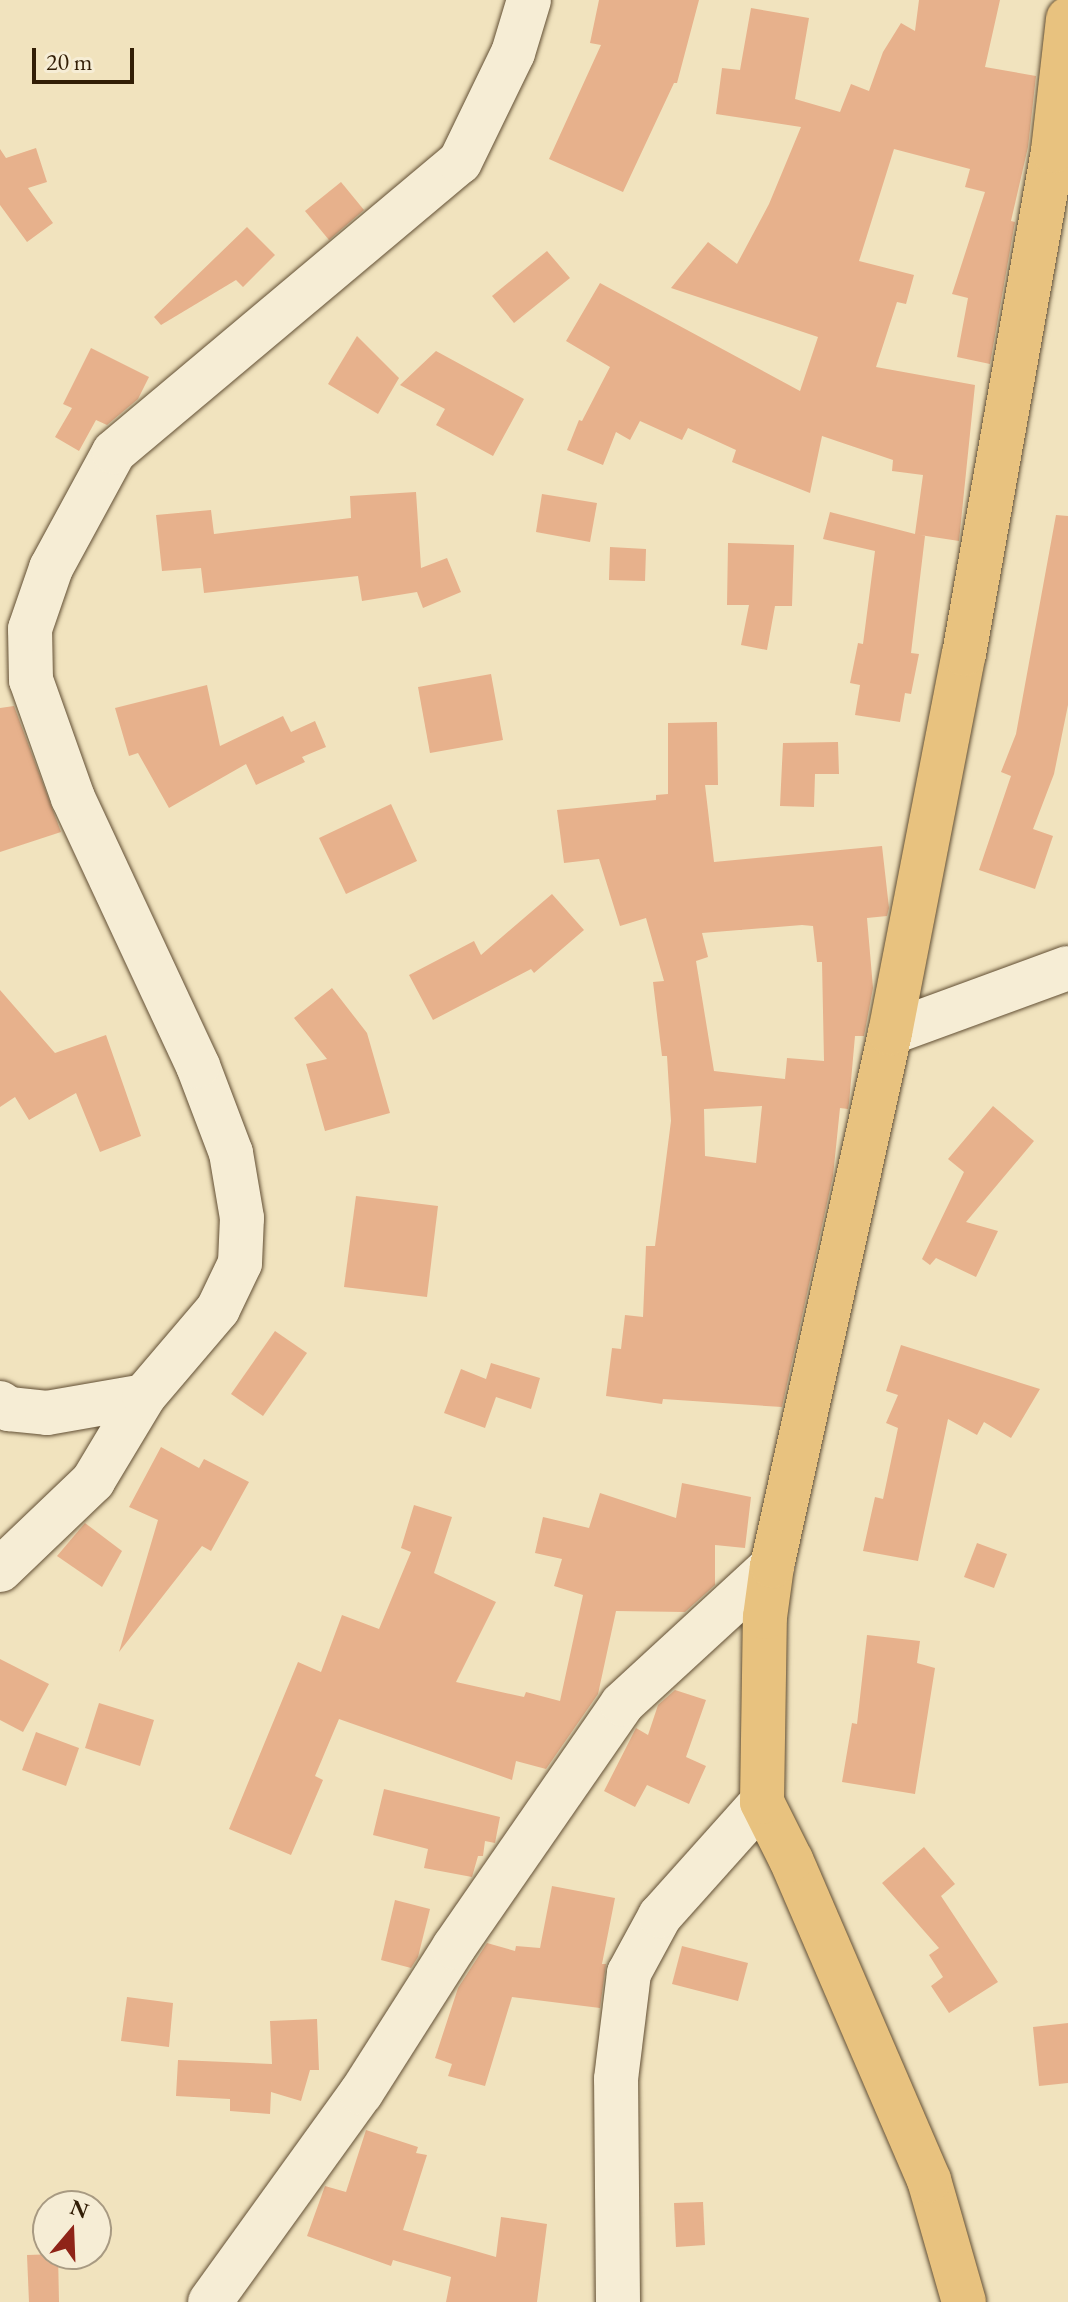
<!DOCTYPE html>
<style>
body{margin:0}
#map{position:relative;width:1068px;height:2302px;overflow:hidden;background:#f1e3be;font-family:"EB Garamond",serif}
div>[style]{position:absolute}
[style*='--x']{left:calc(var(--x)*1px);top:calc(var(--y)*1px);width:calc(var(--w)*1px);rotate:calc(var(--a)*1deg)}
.building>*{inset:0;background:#e7b18c}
.roads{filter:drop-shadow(0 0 2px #624f34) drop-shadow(0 0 2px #624f34)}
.minor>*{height:44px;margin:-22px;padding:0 22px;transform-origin:22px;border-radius:22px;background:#f6edd5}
.major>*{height:44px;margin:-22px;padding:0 22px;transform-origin:22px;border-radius:22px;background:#e8c27f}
span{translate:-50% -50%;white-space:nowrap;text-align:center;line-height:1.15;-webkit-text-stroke:7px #f6edd5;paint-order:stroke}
.north{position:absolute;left:32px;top:2190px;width:80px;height:80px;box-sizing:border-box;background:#f6edd5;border:2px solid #a89a82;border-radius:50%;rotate:19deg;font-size:22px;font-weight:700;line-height:32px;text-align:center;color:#321e06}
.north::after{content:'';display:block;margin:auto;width:28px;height:36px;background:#8f2418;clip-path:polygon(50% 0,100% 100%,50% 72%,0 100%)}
.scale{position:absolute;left:32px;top:48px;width:102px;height:36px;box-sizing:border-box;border:4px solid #321e06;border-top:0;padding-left:10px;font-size:24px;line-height:28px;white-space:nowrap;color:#321e06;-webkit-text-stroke:6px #f6edd5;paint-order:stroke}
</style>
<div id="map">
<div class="building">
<i style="clip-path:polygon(599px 0,699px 0,677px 83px,674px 83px,623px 192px,549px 159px,601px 45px,590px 43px)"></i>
<i style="clip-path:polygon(919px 0,1000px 0,985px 67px,1036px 76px,1028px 147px,1011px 221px,1015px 222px,990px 364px,957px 357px,968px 298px,952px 294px,985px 192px,965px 187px,970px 169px,894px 149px,859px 261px,914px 275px,906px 304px,897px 302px,876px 367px,975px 385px,959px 541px,920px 535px,925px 536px,911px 653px,919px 654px,911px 694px,905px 693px,900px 722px,855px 715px,860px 685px,850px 683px,858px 643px,863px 644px,875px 551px,823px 539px,830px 512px,915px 534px,923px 475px,892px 471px,893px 460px,822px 436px,810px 493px,732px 462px,736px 450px,688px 428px,682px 440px,640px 421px,630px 440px,616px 432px,603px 465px,567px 450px,579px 420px,582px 421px,610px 367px,566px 341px,600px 283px,800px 391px,818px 337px,671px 288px,708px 242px,737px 264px,769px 204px,801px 127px,716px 114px,722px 68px,740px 70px,751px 8px,809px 18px,795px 99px,840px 112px,851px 84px,869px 91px,883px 52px,901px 23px,915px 31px)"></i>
<i style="clip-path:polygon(36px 148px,47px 182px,28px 188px,53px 223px,27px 242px,0 205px,0 149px,6px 158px)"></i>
<i style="clip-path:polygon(341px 182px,364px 210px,329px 240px,305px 211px)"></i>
<i style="clip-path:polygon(247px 227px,275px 255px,243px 287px,236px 280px,161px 325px,154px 317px)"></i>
<i style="clip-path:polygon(547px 251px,570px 278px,514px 323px,492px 296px)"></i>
<i style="clip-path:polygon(357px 336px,399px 378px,378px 414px,328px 384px)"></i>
<i style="clip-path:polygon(91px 348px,149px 377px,138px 399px,107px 425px,96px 420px,79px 451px,55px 437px,72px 408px,63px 404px)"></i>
<i style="clip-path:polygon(436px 351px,524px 399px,493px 456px,436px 425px,445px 409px,400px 385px)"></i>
<i style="clip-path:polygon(416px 492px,421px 568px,447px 558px,461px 592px,423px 608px,417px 592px,362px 601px,358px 576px,204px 593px,201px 568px,162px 571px,156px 515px,211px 510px,214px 534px,351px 518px,350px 496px)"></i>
<i style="clip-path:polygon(542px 494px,597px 503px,590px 542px,536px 532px)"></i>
<i style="clip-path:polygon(1056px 515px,1068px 516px,1068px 705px,1054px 774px,1033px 829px,1053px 836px,1035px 889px,979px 870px,1011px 776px,1001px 772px,1016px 734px)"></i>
<i style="clip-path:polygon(728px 543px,794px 545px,792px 606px,775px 606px,767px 650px,741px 645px,749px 605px,727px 605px)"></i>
<i style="clip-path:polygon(610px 547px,646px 549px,645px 581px,609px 580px)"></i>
<i style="clip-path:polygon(491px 674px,503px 740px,430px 753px,418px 687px)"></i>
<i style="clip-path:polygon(207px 685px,220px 746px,283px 716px,291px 732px,315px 721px,326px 747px,302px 757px,305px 762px,256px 785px,246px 764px,169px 808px,138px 753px,129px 756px,115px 708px)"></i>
<i style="clip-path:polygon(14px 706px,61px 832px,0 852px,0 708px)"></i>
<i style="clip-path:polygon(evenodd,717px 722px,718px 785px,705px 785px,714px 862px,882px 846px,889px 908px,887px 916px,867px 918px,873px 988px,864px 1036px,855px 1036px,849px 1103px,848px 1109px,840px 1108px,833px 1176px,782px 1407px,663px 1399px,662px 1404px,606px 1396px,612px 1348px,621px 1349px,625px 1315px,643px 1317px,646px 1246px,655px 1246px,671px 1121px,667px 1056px,662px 1056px,653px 982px,664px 981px,646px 918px,620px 926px,599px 859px,564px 863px,557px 810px,656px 800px,656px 795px,668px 794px,668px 723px,717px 722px,802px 925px,813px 926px,817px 962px,822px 962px,824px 1061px,787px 1058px,785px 1079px,714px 1071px,696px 961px,708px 957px,702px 933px,802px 925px,717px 722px,762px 1106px,756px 1163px,705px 1156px,704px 1109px,762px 1106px)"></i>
<i style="clip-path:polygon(838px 742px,839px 774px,815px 774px,814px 807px,780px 806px,783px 743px)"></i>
<i style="clip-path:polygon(391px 804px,417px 861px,346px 894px,319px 838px)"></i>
<i style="clip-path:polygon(552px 894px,584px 930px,534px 973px,531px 969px,433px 1020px,409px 975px,474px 941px,481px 955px)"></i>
<i style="clip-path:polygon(332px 988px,367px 1033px,390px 1113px,325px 1131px,306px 1064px,327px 1059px,294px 1018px)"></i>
<i style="clip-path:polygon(0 990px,55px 1053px,106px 1035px,141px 1136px,100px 1152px,76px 1093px,29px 1120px,15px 1097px,0 1107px)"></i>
<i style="clip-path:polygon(993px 1106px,1034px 1141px,966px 1222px,998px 1231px,976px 1277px,936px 1258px,930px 1265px,922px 1259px,964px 1172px,948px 1159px)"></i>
<i style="clip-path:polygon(356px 1196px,438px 1206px,427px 1297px,344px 1287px)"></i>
<i style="clip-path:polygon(275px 1331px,307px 1353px,263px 1416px,231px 1394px)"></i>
<i style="clip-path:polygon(901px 1345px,1040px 1389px,1011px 1438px,984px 1422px,977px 1435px,948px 1419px,918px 1561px,863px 1551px,875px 1497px,883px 1499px,898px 1428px,886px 1423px,898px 1395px,886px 1391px)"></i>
<i style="clip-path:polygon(491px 1363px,540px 1378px,531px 1409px,496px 1397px,485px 1428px,444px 1413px,461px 1369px,486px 1379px)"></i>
<i style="clip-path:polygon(161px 1447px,199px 1468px,204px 1459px,249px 1482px,211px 1551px,202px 1546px,119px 1652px,158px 1520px,129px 1507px)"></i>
<i style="clip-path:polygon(682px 1483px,751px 1497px,745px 1548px,715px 1545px,715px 1585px,685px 1612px,616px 1611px,598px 1694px,546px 1769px,516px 1761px,512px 1780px,339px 1719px,315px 1776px,323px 1780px,291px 1855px,229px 1829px,298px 1662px,321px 1672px,342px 1615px,379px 1629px,411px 1552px,401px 1548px,414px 1505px,452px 1517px,434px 1573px,496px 1602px,456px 1682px,524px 1697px,526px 1692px,560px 1701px,583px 1595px,554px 1586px,562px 1559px,535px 1553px,543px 1517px,589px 1528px,600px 1493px,676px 1518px)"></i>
<i style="clip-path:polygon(85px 1523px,122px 1551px,102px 1587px,57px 1556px)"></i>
<i style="clip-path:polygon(977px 1543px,1007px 1554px,994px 1588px,964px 1577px)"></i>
<i style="clip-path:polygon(867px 1635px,920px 1641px,917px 1663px,935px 1668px,915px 1794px,842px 1782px,852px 1723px,857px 1724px)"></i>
<i style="clip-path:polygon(0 1659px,49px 1684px,23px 1732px,0 1720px)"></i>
<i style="clip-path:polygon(675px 1690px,706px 1700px,686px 1757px,706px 1766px,689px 1804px,647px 1785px,635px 1807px,604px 1791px,636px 1728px,648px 1735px,658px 1705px)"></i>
<i style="clip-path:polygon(99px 1703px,154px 1720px,140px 1766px,85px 1748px)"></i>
<i style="clip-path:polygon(36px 1732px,79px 1748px,66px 1786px,22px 1770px)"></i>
<i style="clip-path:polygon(384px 1789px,500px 1817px,495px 1843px,485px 1841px,483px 1856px,478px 1856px,472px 1877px,424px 1868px,428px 1849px,373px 1835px)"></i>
<i style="clip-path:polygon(924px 1847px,955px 1884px,941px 1896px,998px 1982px,949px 2013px,931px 1986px,943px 1977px,929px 1955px,939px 1948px,882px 1883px)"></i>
<i style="clip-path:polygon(552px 1886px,615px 1898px,602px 1964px,606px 1964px,600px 2008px,512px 1997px,485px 2086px,448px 2076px,452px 2064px,435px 2058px,458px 1988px,487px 1943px,515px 1951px,516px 1946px,540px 1948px)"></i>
<i style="clip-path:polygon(395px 1900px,430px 1909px,418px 1957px,411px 1968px,381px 1960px)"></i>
<i style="clip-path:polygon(682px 1946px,748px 1963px,738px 2001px,672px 1984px)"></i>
<i style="clip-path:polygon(127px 1997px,173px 2003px,169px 2047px,121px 2041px)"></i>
<i style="clip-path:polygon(317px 2019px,319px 2070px,310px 2070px,301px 2101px,271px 2092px,270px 2114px,230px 2111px,230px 2099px,176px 2096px,178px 2060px,272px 2064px,270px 2021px)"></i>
<i style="clip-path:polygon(1068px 2023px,1068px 2083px,1039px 2086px,1033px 2027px)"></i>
<i style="clip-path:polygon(366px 2130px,418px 2147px,416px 2153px,427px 2155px,403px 2230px,496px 2257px,501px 2217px,547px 2224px,537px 2302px,446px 2302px,451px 2277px,393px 2260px,391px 2266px,307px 2236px,325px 2186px,346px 2192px)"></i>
<i style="clip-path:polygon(703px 2202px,705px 2245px,676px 2247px,674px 2203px)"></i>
<i style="clip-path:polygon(58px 2254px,59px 2302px,29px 2302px,27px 2255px)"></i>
</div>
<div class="roads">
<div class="minor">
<i style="--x:890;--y:1033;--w:189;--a:-20.1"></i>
<i style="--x:0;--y:1403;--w:11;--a:34"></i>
<i style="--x:9;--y:1409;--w:38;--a:6"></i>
<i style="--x:47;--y:1413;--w:98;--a:-9.9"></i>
<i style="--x:0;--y:1570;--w:129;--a:-43.7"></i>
<i style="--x:93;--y:1481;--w:99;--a:-59"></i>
<i style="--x:144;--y:1396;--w:114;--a:-49.6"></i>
<i style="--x:218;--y:1309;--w:51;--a:-64.4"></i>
<i style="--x:240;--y:1263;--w:45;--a:-87.5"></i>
<i style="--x:242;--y:1218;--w:66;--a:-99.6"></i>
<i style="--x:231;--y:1153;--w:93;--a:-110.8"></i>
<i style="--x:198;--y:1066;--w:296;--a:-115"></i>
<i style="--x:73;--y:798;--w:125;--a:-109.6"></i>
<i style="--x:31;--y:680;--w:51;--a:-91.1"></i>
<i style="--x:30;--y:629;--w:65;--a:-71"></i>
<i style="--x:51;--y:568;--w:132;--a:-61.5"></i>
<i style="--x:114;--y:452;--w:451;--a:-40"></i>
<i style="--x:460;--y:162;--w:121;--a:-64.1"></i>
<i style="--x:513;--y:53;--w:55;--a:-73.2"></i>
<i style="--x:210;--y:2302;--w:258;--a:-54.2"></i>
<i style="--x:361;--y:2093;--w:173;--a:-57.5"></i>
<i style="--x:454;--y:1947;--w:295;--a:-55.3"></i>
<i style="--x:622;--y:1704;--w:204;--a:-42.6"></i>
<i style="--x:618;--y:2302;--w:223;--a:-90.5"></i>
<i style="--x:616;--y:2079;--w:107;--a:-83"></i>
<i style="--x:629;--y:1973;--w:65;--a:-61.5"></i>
<i style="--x:660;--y:1916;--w:153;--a:-48.2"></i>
</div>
<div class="major">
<i style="--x:964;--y:2302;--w:127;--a:-106"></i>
<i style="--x:929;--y:2180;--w:348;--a:-113.3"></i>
<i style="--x:791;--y:1860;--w:65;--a:-116.6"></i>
<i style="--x:762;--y:1802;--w:185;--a:-89.1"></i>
<i style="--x:765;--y:1617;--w:51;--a:-82.2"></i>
<i style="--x:772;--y:1566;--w:546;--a:-77.52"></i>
<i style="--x:890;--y:1033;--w:386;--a:-79"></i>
<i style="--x:964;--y:654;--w:511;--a:-79.97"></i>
<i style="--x:1053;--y:151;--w:133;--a:-83.5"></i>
</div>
</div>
<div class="north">N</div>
<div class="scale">20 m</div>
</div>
